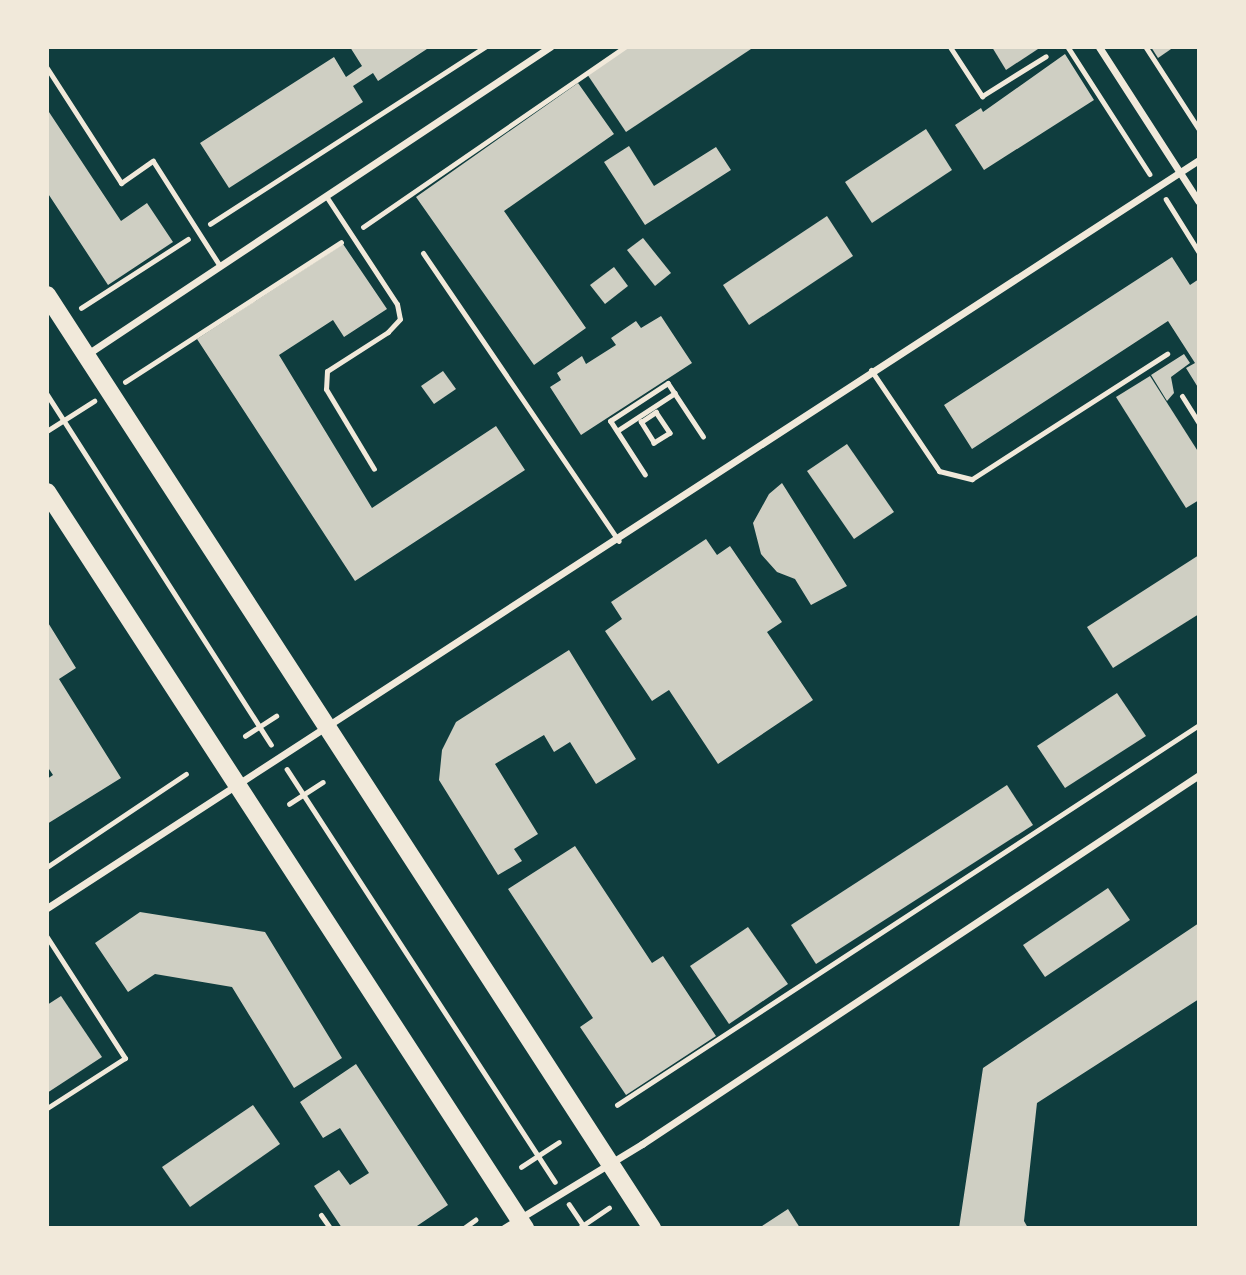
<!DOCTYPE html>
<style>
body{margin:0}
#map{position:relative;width:1246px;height:1275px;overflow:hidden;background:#0f3d3e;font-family:Roboto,sans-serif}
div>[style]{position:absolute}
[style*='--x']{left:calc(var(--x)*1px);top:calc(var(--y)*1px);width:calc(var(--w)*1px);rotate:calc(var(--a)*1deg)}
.building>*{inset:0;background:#cfcfc3}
.path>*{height:4.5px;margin:-2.25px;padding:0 2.25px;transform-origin:2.25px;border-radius:2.25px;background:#f1e9da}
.service>*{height:5px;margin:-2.5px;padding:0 2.5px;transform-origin:2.5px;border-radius:2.5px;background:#f1e9da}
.minor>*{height:7px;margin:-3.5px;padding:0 3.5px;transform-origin:3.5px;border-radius:3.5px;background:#f1e9da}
.primary>*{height:18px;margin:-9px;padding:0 9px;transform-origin:9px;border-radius:9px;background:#f1e9da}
span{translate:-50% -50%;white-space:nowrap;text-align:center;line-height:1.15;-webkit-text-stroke:5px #f1e9da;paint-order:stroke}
.frame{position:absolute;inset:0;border:49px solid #f1e9da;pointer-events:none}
</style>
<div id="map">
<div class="building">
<i style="clip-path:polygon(350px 47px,430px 47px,378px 81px,373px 73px,353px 86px,363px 102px,229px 188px,200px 143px,334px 57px,346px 77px,362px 66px)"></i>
<i style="clip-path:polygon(628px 47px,754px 47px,626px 132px,587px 74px)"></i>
<i style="clip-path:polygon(992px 47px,1041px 47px,1006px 70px)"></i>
<i style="clip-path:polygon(1151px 47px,1174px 47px,1158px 58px)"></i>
<i style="clip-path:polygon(1065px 54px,1094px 100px,984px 170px,955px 125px,981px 108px,983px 112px)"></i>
<i style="clip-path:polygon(578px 83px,614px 134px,504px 211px,586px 328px,534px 365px,416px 197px)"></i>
<i style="clip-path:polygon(47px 109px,121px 221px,147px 203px,173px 242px,108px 285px,47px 192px)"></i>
<i style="clip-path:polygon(926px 129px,952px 170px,872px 223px,845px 182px)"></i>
<i style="clip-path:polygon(629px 146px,654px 186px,716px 147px,731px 170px,645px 225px,604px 162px)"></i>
<i style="clip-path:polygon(827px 216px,853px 256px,749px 325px,723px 285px)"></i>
<i style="clip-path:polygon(643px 238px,671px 273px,655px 286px,627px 250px)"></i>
<i style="clip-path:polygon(343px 244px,387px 309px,344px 337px,333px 320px,279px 355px,372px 508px,496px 426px,525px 470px,355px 581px,197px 339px)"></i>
<i style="clip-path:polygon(1172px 257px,1190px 285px,1199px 279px,1199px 389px,1186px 368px,1195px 363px,1168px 321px,972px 449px,944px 405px)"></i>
<i style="clip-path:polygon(614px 267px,628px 286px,605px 304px,590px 285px)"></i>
<i style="clip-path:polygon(661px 316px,692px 363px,581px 435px,550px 387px,561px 380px,557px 373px,582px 356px,586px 364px,616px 345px,611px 338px,636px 321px,641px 328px)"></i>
<i style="clip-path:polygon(1184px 354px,1190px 363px,1171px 377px,1174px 393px,1167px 401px,1151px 375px)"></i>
<i style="clip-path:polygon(443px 371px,456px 389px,434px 404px,421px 386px)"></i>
<i style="clip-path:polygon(1150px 376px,1199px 453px,1199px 500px,1186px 508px,1116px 397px)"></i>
<i style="clip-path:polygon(847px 444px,894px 512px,854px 539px,807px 471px)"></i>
<i style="clip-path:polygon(782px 483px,847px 586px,811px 605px,795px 579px,777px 572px,761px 554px,753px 523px,769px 494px)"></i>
<i style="clip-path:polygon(706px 539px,717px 555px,730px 546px,782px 622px,767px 632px,813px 700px,718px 764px,669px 690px,652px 701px,605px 631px,622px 619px,611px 602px)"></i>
<i style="clip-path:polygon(1199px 555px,1199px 614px,1113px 668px,1087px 627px)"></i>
<i style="clip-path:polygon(47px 621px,76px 668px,59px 679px,121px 778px,47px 824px,47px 779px,53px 775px,47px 766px)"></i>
<i style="clip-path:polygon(569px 650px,636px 759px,596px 784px,570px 742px,554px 752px,544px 735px,495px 764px,538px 834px,514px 849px,522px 861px,498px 875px,439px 780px,442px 750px,456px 722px)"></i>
<i style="clip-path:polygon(1117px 693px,1146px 736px,1065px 788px,1037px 746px)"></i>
<i style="clip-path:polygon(1007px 785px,1033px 825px,816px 964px,791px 925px)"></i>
<i style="clip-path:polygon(575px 846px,652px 963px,663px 956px,716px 1036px,626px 1095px,580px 1027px,593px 1018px,508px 889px)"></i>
<i style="clip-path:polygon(1108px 888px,1130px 920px,1045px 977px,1023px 945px)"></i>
<i style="clip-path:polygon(140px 912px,265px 932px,342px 1058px,294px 1088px,232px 987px,155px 974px,128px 992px,95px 943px)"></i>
<i style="clip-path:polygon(1199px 923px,1199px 999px,1037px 1103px,1024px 1221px,1028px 1228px,959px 1228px,983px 1068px)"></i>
<i style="clip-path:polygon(748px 927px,788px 984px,729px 1024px,690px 966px)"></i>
<i style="clip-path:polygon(61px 996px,102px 1057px,47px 1093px,47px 1005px)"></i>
<i style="clip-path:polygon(356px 1064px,448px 1205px,414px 1228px,342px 1228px,314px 1186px,339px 1170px,350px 1185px,369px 1173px,340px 1128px,323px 1138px,300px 1102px)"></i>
<i style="clip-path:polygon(253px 1105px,280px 1144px,190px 1207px,162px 1167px)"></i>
<i style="clip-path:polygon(788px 1209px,800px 1228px,759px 1228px)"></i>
</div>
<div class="path">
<i style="--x:1068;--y:47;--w:151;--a:57.2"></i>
<i style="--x:1146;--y:47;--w:98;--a:57.1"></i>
<i style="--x:1166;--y:199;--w:62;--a:58.1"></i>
<i style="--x:210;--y:224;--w:327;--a:-32.8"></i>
<i style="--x:363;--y:227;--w:318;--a:-34.5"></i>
<i style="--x:81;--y:308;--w:127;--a:-32.8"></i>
<i style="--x:125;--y:382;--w:257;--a:-32.9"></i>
<i style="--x:47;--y:394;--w:416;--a:57.4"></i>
<i style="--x:656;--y:412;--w:25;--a:56"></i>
<i style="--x:670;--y:433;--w:19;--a:148"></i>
<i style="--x:654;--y:443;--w:25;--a:-122"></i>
<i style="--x:641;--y:422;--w:18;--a:-34"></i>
<i style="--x:47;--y:431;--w:56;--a:-32.6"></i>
<i style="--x:617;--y:431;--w:69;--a:-33.2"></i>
<i style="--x:645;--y:475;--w:64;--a:-122.9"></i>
<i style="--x:610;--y:421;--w:69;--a:-33.2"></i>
<i style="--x:668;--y:383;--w:64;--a:56.6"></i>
<i style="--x:245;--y:736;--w:37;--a:-33"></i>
<i style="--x:287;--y:769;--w:492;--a:57"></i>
<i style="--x:289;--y:804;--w:40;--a:-32.9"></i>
<i style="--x:47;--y:867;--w:167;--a:-33.8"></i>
<i style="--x:617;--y:1105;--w:695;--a:-33.14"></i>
<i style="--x:521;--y:1167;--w:45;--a:-33.3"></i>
<i style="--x:569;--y:1204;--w:29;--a:56"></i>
<i style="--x:464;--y:1228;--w:14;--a:-36"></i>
<i style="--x:579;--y:1228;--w:36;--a:-34"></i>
</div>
<div class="service">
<i style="--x:950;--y:47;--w:59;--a:56.9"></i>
<i style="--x:982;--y:96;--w:75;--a:-32"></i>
<i style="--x:47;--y:68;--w:137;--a:57.2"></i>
<i style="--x:121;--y:183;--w:39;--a:-35"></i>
<i style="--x:153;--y:161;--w:125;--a:57.5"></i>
<i style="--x:326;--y:196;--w:129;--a:56.7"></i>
<i style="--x:397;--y:304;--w:15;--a:79"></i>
<i style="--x:400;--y:319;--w:18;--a:133"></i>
<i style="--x:388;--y:332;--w:72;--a:147.4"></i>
<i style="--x:327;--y:371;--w:18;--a:93"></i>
<i style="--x:326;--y:389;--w:93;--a:59"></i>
<i style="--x:423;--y:253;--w:348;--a:55.8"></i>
<i style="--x:871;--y:370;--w:122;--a:56"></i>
<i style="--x:939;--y:471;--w:34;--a:14"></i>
<i style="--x:972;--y:479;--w:232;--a:-32.7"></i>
<i style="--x:1182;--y:396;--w:32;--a:58"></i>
<i style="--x:47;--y:937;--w:144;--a:57.2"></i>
<i style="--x:125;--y:1058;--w:93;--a:147.3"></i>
<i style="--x:321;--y:1215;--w:16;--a:55"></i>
</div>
<div class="minor">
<i style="--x:1099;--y:47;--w:184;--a:57.2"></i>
<i style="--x:86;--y:355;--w:557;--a:-33.58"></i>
<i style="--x:47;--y:908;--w:1374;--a:-33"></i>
<i style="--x:504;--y:1228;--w:162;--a:-31.3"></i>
<i style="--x:642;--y:1144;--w:668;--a:-33.52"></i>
</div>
<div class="primary">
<i style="--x:47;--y:295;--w:1112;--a:57.04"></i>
<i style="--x:47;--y:492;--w:878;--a:57"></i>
</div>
<div class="frame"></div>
</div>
